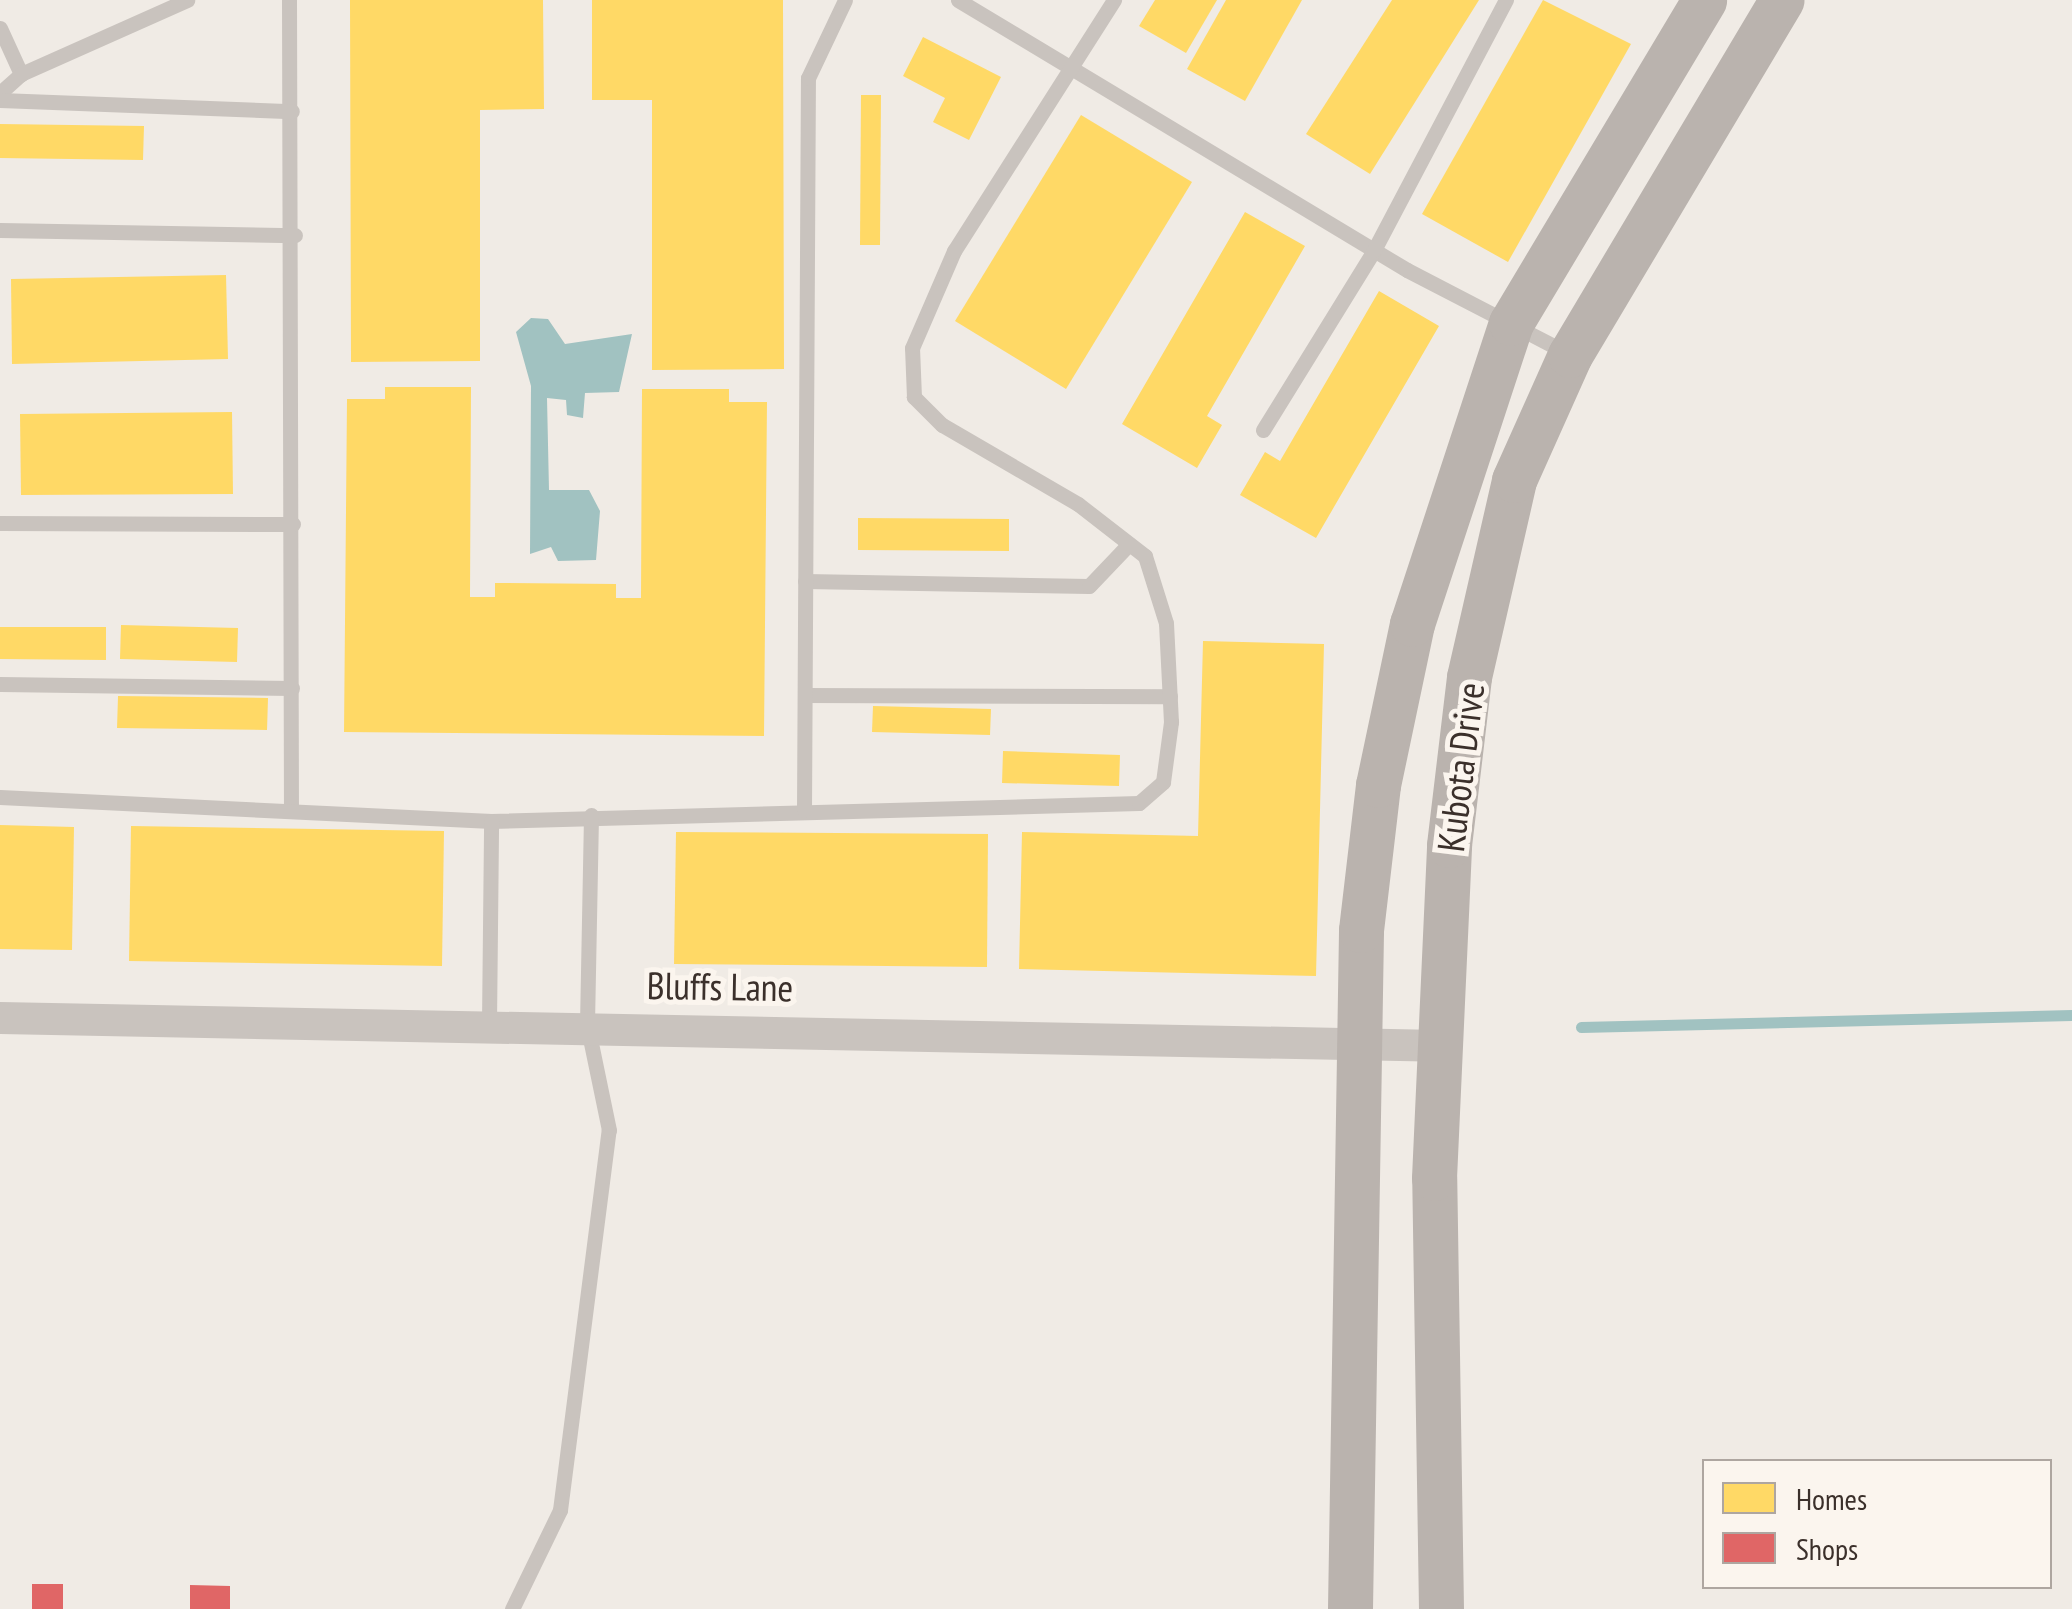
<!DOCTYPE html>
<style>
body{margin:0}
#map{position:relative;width:2072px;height:1609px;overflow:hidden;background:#f0ebe5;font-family:"PT Sans Narrow",sans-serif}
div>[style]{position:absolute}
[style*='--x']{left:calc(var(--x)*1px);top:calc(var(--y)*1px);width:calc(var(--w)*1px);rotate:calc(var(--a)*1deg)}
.water>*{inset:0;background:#a1c2c1}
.homes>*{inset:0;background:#ffd966}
.shops>*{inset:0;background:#e06666}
.stream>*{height:11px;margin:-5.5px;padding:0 5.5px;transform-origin:5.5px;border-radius:5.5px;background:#a1c2c1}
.lane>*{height:15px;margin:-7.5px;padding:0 7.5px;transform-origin:7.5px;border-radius:7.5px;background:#c9c3be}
.street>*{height:32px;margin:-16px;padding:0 16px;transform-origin:16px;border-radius:16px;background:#c9c3be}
.secondary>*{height:45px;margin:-22.5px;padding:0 22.5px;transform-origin:22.5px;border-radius:22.5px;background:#bab3ae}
span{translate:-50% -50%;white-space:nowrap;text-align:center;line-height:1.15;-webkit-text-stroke:10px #fbf5ee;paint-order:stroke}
.street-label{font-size:38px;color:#3b302b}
.legend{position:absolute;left:1702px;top:1459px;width:350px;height:130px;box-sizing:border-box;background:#fbf5ee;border:2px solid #aea6a0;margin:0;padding:12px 18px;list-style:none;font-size:30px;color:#3b302b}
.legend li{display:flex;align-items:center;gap:20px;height:50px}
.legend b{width:50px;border:2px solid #aea6a0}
</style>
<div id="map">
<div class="water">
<i style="clip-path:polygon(531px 318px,548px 319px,565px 344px,632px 334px,619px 392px,585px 393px,583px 418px,567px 415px,566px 400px,547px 398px,549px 490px,589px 490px,600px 511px,596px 560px,558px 561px,551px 547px,530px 554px,531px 386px,516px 332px)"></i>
</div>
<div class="homes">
<i style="clip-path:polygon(350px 0,543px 0,544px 109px,480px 110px,480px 361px,351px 362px)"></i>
<i style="clip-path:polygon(592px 0,783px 0,784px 369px,652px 370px,652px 100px,592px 100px)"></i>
<i style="clip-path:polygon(1155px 0,1217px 0,1186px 53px,1139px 26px)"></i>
<i style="clip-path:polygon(1226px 0,1302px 0,1245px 101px,1187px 69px)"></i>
<i style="clip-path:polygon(1392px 0,1479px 0,1370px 174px,1306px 134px)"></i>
<i style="clip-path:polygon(1543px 0,1631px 44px,1508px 262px,1422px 214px)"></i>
<i style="clip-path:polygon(923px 37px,1001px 77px,969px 140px,933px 122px,945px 98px,903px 76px)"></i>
<i style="clip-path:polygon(861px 95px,881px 95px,880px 245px,860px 245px)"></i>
<i style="clip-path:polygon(1081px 115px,1192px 182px,1066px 389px,955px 321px)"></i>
<i style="clip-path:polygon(0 124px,144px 126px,143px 160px,0 158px)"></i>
<i style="clip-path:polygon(1245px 212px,1305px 246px,1207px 416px,1222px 425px,1197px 468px,1122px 424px)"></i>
<i style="clip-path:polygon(226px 275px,228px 359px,12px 364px,11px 279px)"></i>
<i style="clip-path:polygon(1379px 291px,1439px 326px,1316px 538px,1240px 495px,1265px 452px,1280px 461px)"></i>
<i style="clip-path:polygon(385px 387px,471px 387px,470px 597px,495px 597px,495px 583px,616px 584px,616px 598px,641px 598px,642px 389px,729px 389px,729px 402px,767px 402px,764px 736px,344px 732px,347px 399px,385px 399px)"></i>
<i style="clip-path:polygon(232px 412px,233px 494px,21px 495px,20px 414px)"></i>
<i style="clip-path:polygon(858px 518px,1009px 519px,1009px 551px,858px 550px)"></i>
<i style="clip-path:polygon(121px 625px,238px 628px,237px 662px,120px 659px)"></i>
<i style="clip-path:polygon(0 627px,106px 627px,106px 660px,0 659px)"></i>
<i style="clip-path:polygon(1203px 641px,1324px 644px,1316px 976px,1019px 969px,1022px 832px,1198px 836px)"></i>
<i style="clip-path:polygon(118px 696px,268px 698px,267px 730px,117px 728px)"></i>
<i style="clip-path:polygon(873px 706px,991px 709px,990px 735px,872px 732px)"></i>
<i style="clip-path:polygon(1003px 751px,1120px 755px,1119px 786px,1002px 783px)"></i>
<i style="clip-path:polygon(0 825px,74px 827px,72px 950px,0 949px)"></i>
<i style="clip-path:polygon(131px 826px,444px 831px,442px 966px,129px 961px)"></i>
<i style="clip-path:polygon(676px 832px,988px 834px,987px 967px,674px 964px)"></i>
</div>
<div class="shops">
<i style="clip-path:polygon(32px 1584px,63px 1584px,63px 1609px,32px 1609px)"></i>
<i style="clip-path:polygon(190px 1585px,230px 1586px,230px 1609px,190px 1609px)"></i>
</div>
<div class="stream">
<i style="--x:1581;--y:1027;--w:491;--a:-1.4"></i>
</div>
<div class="lane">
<i style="--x:289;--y:0;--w:811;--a:89.86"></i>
<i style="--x:958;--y:0;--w:524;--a:31.02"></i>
<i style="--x:1407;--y:270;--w:182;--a:27.4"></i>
<i style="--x:0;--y:28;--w:51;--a:65.5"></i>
<i style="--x:0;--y:93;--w:28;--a:-42"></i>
<i style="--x:21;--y:74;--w:182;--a:-24"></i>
<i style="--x:0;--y:100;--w:292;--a:2.2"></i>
<i style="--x:0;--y:230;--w:295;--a:1"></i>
<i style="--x:1263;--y:430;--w:211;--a:-58.3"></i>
<i style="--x:1374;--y:250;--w:283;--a:-62.2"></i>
<i style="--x:0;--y:523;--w:293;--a:0.2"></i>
<i style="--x:805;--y:581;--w:284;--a:1"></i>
<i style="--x:1089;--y:586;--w:58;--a:-46.4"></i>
<i style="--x:0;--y:684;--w:292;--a:0.8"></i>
<i style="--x:805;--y:695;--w:365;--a:0.2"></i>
<i style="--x:0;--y:797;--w:492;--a:2.8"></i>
<i style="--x:491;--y:821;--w:648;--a:-1.59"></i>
<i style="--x:1139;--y:803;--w:32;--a:-41"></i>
<i style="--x:1163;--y:782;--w:61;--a:-82.4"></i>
<i style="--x:1171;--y:722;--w:99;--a:-92.9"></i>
<i style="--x:1166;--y:623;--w:70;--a:-107.4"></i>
<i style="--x:1145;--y:556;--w:85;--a:-142.2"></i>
<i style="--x:1078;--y:504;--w:157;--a:-149.8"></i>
<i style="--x:942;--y:425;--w:40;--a:-135"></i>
<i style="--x:914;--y:397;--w:49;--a:-92.3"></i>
<i style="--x:912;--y:348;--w:106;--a:-66.6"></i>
<i style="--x:954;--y:251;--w:298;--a:-57.5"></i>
<i style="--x:804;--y:810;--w:732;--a:-89.69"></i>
<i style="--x:808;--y:78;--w:86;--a:-64.6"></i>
<i style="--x:489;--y:1023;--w:202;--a:-89.4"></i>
<i style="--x:512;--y:1609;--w:110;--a:-64.1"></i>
<i style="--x:560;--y:1510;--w:383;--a:-82.7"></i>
<i style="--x:609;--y:1130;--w:108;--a:-101.7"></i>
<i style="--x:587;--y:1024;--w:209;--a:-88.9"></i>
</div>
<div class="street">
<i style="--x:0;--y:1018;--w:1439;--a:1.11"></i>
</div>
<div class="secondary">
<i style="--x:1350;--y:1609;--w:679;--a:-89.07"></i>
<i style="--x:1361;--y:930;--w:146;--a:-83.3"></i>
<i style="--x:1378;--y:785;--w:165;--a:-78.1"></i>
<i style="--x:1412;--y:624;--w:317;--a:-71.8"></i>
<i style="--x:1511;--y:323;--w:376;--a:-59.1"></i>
<i style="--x:1441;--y:1609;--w:431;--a:-90.9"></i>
<i style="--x:1434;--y:1178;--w:333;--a:-87.4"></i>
<i style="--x:1449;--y:845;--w:169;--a:-83.2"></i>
<i style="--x:1469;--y:677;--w:202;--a:-77.1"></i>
<i style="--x:1514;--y:480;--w:137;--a:-65.9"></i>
<i style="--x:1570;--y:355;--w:413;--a:-59.2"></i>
</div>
<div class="street-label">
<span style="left:1460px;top:767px;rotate:-83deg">Kubota Drive</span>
<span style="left:720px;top:986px;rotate:1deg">Bluffs Lane</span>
</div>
<ul class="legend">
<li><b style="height:28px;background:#ffd966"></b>Homes</li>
<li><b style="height:28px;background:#e06666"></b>Shops</li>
</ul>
</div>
